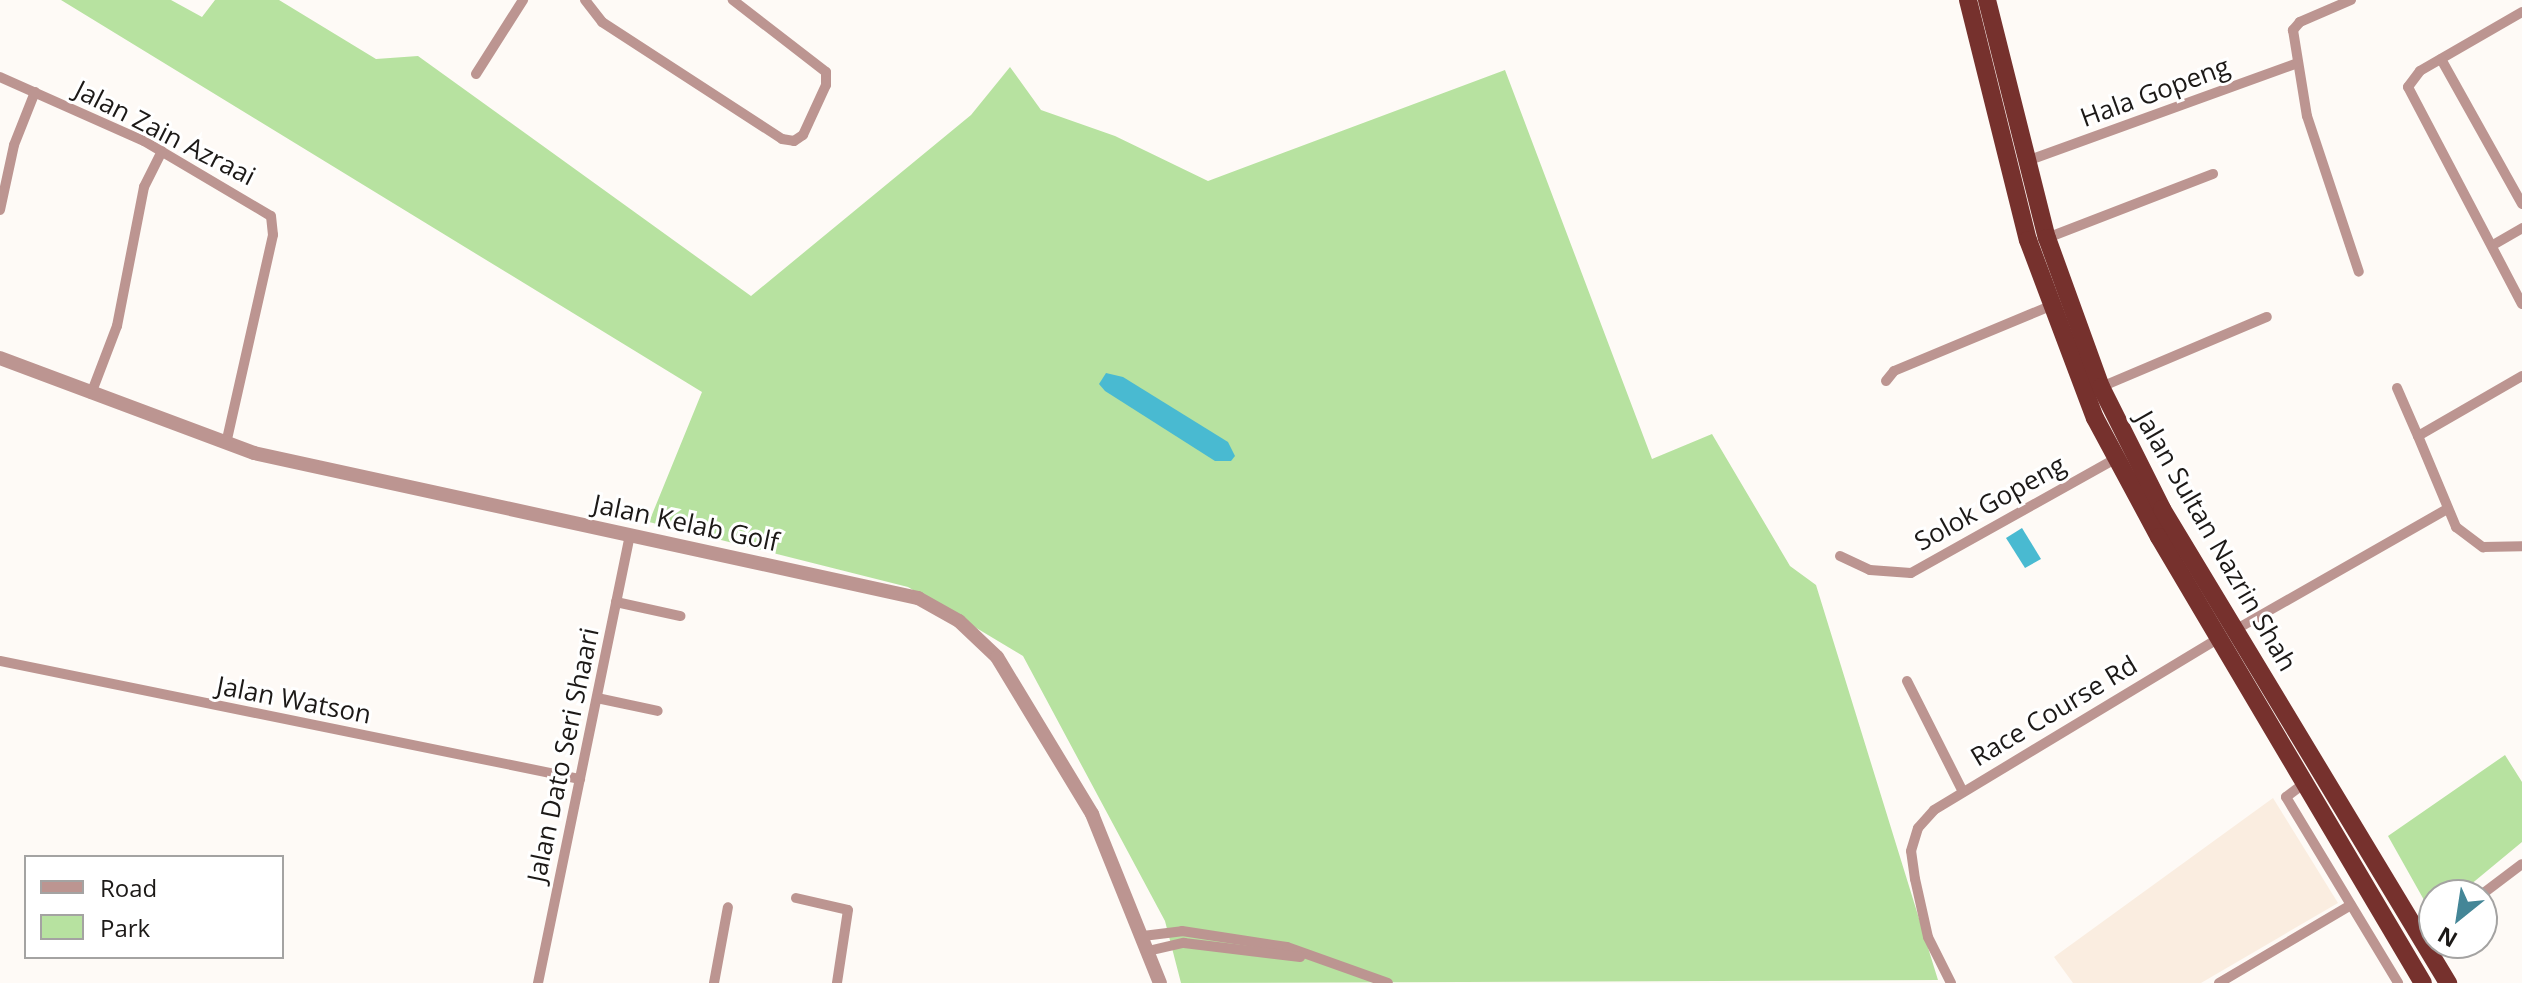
<!DOCTYPE html>
<style>
body{margin:0}
#map{position:relative;width:2522px;height:983px;overflow:hidden;background:#fefaf6;font-family:"Open Sans",sans-serif}
div>[style]{position:absolute}
[style*='--x']{left:calc(var(--x)*1px);top:calc(var(--y)*1px);width:calc(var(--w)*1px);rotate:calc(var(--a)*1deg)}
.built>*{inset:0;background:#faede0}
.green>*{inset:0;background:#b7e2a0}
.water>*{inset:0;background:#49bad1}
.minor>*{height:10px;margin:-5px;padding:0 5px;transform-origin:5px;border-radius:5px;background:#bc9591}
.tertiary>*{height:14px;margin:-7px;padding:0 7px;transform-origin:7px;border-radius:7px;background:#bc9591}
.trunk>*{height:18px;margin:-9px;padding:0 9px;transform-origin:9px;border-radius:9px;background:#76312d}
span{translate:-50% -50%;white-space:nowrap;text-align:center;line-height:1.15;-webkit-text-stroke:6px #fff;paint-order:stroke}
.street-label{font-size:26px;color:#1c1917}
.legend{position:absolute;left:24px;top:855px;width:260px;height:104px;box-sizing:border-box;background:#fff;border:2px solid #a4a3a2;margin:0;padding:10px 14px;list-style:none;font-size:24px;color:#1c1917}
.legend li{display:flex;align-items:center;gap:16px;height:40px}
.legend b{width:40px;border:2px solid #a4a3a2}
.north{position:absolute;left:2418px;top:879px;width:80px;height:80px;box-sizing:border-box;background:#fff;border:2px solid #a4a3a2;border-radius:50%;rotate:210deg;font-size:22px;font-weight:700;line-height:32px;text-align:center;color:#1c1917}
.north::after{content:'';display:block;margin:auto;width:28px;height:36px;background:#448697;clip-path:polygon(50% 0,100% 100%,50% 72%,0 100%)}
</style>
<div id="map">
<div class="built">
<i style="clip-path:polygon(2273px 798px,2338px 903px,2201px 983px,2073px 983px,2054px 957px)"></i>
</div>
<div class="green">
<i style="clip-path:polygon(61px 0,171px 0,202px 17px,215px 0,279px 0,376px 59px,418px 56px,751px 296px,971px 115px,1010px 67px,1041px 110px,1115px 136px,1208px 181px,1505px 70px,1652px 459px,1712px 434px,1790px 566px,1816px 585px,1938px 980px,1181px 983px,1165px 921px,1023px 656px,908px 587px,649px 522px,702px 392px)"></i>
<i style="clip-path:polygon(2505px 755px,2522px 782px,2522px 842px,2458px 895px,2434px 895px,2433px 916px,2388px 836px)"></i>
</div>
<div class="water">
<i style="clip-path:polygon(1106px 373px,1123px 377px,1228px 442px,1235px 456px,1231px 461px,1215px 461px,1105px 391px,1099px 384px)"></i>
<i style="clip-path:polygon(2022px 528px,2041px 559px,2025px 568px,2006px 538px)"></i>
</div>
<div class="minor">
<i style="--x:585;--y:0;--w:28;--a:52"></i>
<i style="--x:602;--y:22;--w:215;--a:33"></i>
<i style="--x:782;--y:139;--w:12;--a:9"></i>
<i style="--x:794;--y:141;--w:11;--a:-34"></i>
<i style="--x:803;--y:135;--w:55;--a:-65.3"></i>
<i style="--x:826;--y:85;--w:13;--a:-90"></i>
<i style="--x:826;--y:72;--w:118;--a:-142.3"></i>
<i style="--x:2351;--y:0;--w:56;--a:156.7"></i>
<i style="--x:2300;--y:22;--w:11;--a:131"></i>
<i style="--x:2293;--y:30;--w:87;--a:80.8"></i>
<i style="--x:2307;--y:116;--w:164;--a:71.6"></i>
<i style="--x:2522;--y:12;--w:118;--a:150"></i>
<i style="--x:2420;--y:71;--w:20;--a:127"></i>
<i style="--x:2408;--y:87;--w:245;--a:62.3"></i>
<i style="--x:2441;--y:59;--w:166;--a:60.8"></i>
<i style="--x:476;--y:74;--w:88;--a:-57.6"></i>
<i style="--x:0;--y:77;--w:158;--a:24"></i>
<i style="--x:144;--y:141;--w:147;--a:30.6"></i>
<i style="--x:271;--y:216;--w:19;--a:84"></i>
<i style="--x:273;--y:235;--w:213;--a:102.7"></i>
<i style="--x:2027;--y:161;--w:288;--a:-19.9"></i>
<i style="--x:0;--y:210;--w:66;--a:-77.8"></i>
<i style="--x:14;--y:145;--w:57;--a:-68.4"></i>
<i style="--x:2047;--y:238;--w:178;--a:-21.1"></i>
<i style="--x:2493;--y:245;--w:34;--a:-30"></i>
<i style="--x:2522;--y:376;--w:120;--a:150"></i>
<i style="--x:2418;--y:436;--w:99;--a:67.3"></i>
<i style="--x:2456;--y:527;--w:34;--a:37"></i>
<i style="--x:2483;--y:547;--w:39;--a:-1"></i>
<i style="--x:1886;--y:381;--w:13;--a:-51"></i>
<i style="--x:1894;--y:371;--w:169;--a:-22.6"></i>
<i style="--x:2101;--y:387;--w:180;--a:-22.9"></i>
<i style="--x:2397;--y:388;--w:52;--a:66.4"></i>
<i style="--x:91;--y:394;--w:73;--a:-69.1"></i>
<i style="--x:117;--y:326;--w:142;--a:-79"></i>
<i style="--x:144;--y:187;--w:40;--a:-63.4"></i>
<i style="--x:1840;--y:556;--w:33;--a:25"></i>
<i style="--x:1870;--y:570;--w:41;--a:4.2"></i>
<i style="--x:1911;--y:573;--w:234;--a:-29.2"></i>
<i style="--x:616;--y:602;--w:66;--a:12.3"></i>
<i style="--x:2235;--y:630;--w:242;--a:-29.7"></i>
<i style="--x:0;--y:661;--w:592;--a:11.5"></i>
<i style="--x:1907;--y:681;--w:124;--a:63.2"></i>
<i style="--x:597;--y:698;--w:62;--a:12"></i>
<i style="--x:2306;--y:782;--w:25;--a:143"></i>
<i style="--x:2286;--y:797;--w:217;--a:58.9"></i>
<i style="--x:2481;--y:895;--w:51;--a:-37.1"></i>
<i style="--x:796;--y:898;--w:53;--a:13"></i>
<i style="--x:848;--y:910;--w:74;--a:98.6"></i>
<i style="--x:1143;--y:936;--w:39;--a:-7"></i>
<i style="--x:1182;--y:931;--w:106;--a:8.7"></i>
<i style="--x:1287;--y:947;--w:107;--a:19.6"></i>
<i style="--x:1148;--y:951;--w:37;--a:-13"></i>
<i style="--x:1184;--y:943;--w:117;--a:6.9"></i>
<i style="--x:538;--y:983;--w:457;--a:-78.4"></i>
<i style="--x:714;--y:983;--w:77;--a:-79.6"></i>
<i style="--x:1951;--y:983;--w:51;--a:-116.6"></i>
<i style="--x:1928;--y:937;--w:59;--a:-102.6"></i>
<i style="--x:1915;--y:879;--w:28;--a:-98"></i>
<i style="--x:1911;--y:851;--w:24;--a:-73"></i>
<i style="--x:1918;--y:828;--w:24;--a:-48"></i>
<i style="--x:1934;--y:810;--w:333;--a:-31.1"></i>
<i style="--x:2219;--y:983;--w:153;--a:-30.6"></i>
</div>
<div class="tertiary">
<i style="--x:0;--y:358;--w:271;--a:20.5"></i>
<i style="--x:254;--y:453;--w:680;--a:12.32"></i>
<i style="--x:918;--y:598;--w:47;--a:29.3"></i>
<i style="--x:959;--y:621;--w:52;--a:43.5"></i>
<i style="--x:997;--y:657;--w:184;--a:58.8"></i>
<i style="--x:1092;--y:814;--w:182;--a:68.1"></i>
</div>
<div class="trunk">
<i style="--x:1968;--y:0;--w:247;--a:76"></i>
<i style="--x:2028;--y:240;--w:190;--a:69.4"></i>
<i style="--x:2095;--y:418;--w:135;--a:61.7"></i>
<i style="--x:2159;--y:537;--w:518;--a:59.38"></i>
<i style="--x:1987;--y:0;--w:245;--a:75.9"></i>
<i style="--x:2047;--y:238;--w:158;--a:70.1"></i>
<i style="--x:2101;--y:387;--w:136;--a:63.4"></i>
<i style="--x:2162;--y:509;--w:554;--a:58.89"></i>
</div>
<div class="street-label">
<span style="left:2155px;top:92px;rotate:-20deg">Hala Gopeng</span>
<span style="left:165px;top:133px;rotate:27deg">Jalan Zain Azraai</span>
<span style="left:1990px;top:503px;rotate:-29deg">Solok Gopeng</span>
<span style="left:686px;top:523px;rotate:12deg">Jalan Kelab Golf</span>
<span style="left:2216px;top:541px;rotate:60deg">Jalan Sultan Nazrin Shah</span>
<span style="left:294px;top:700px;rotate:11deg">Jalan Watson</span>
<span style="left:2054px;top:711px;rotate:-31deg">Race Course Rd</span>
<span style="left:563px;top:755px;rotate:-78deg">Jalan Dato Seri Shaari</span>
</div>
<ul class="legend">
<li><b style="height:10px;background:#bc9591"></b>Road</li>
<li><b style="height:22px;background:#b7e2a0"></b>Park</li>
</ul>
<div class="north">N</div>
</div>
